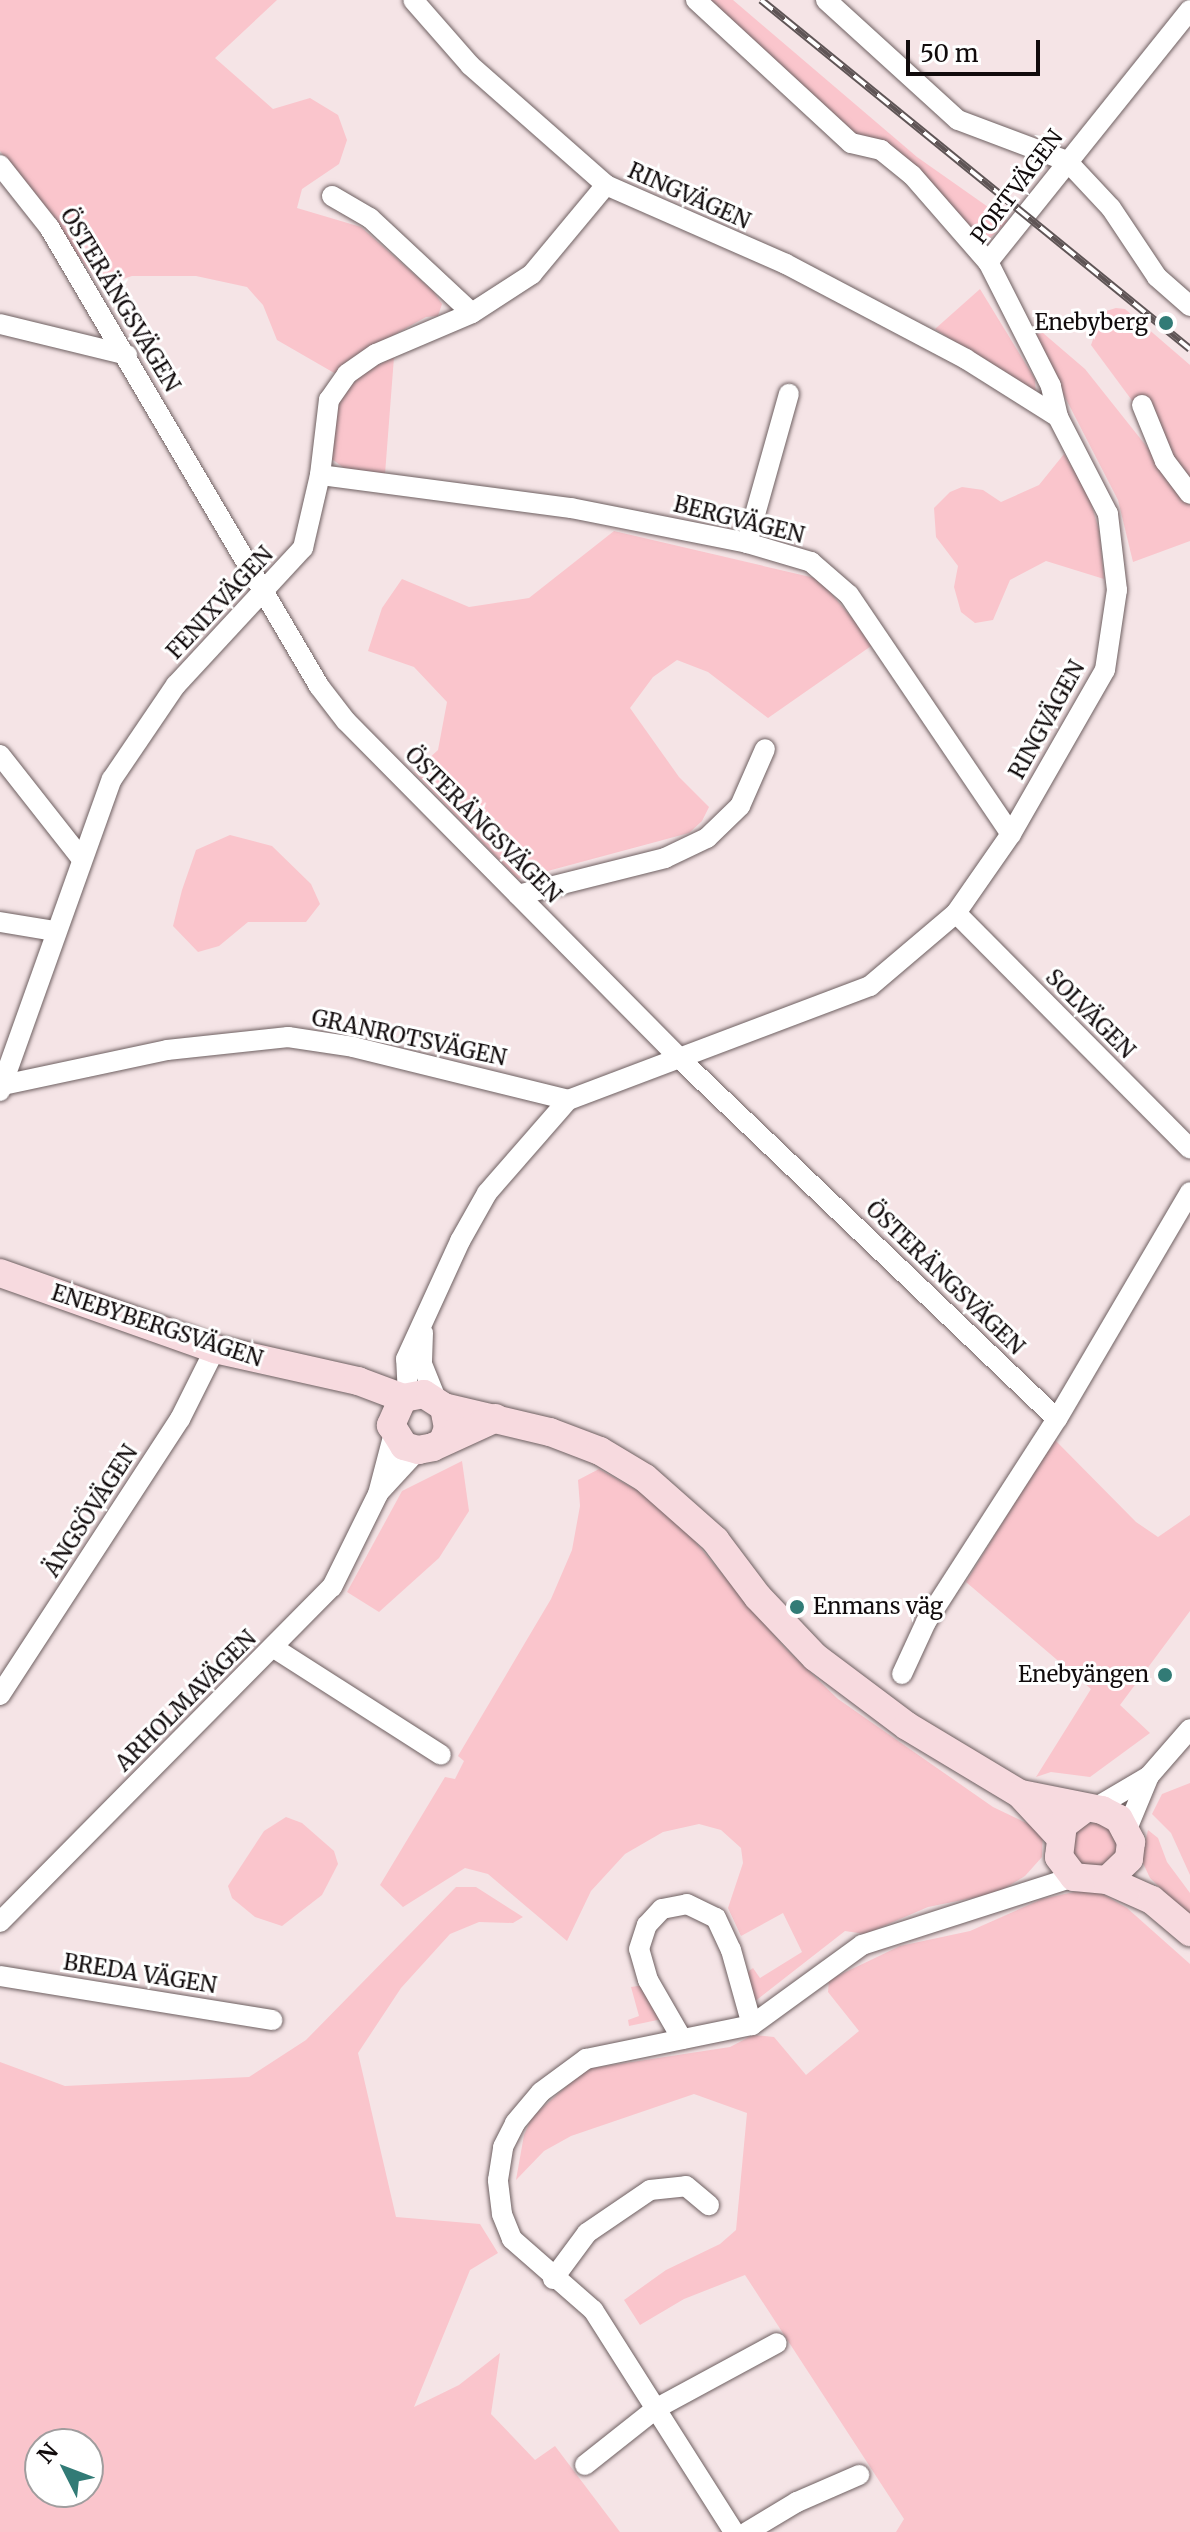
<!DOCTYPE html>
<meta charset="utf-8">
<style>
body{margin:0}
#map{position:relative;width:1190px;height:2532px;overflow:hidden;background:#f5e4e6;font-family:Merriweather,serif}
div>[style]{position:absolute}
[style*='--x']{left:calc(var(--x)*1px);top:calc(var(--y)*1px);width:calc(var(--w)*1px);rotate:calc(var(--a)*1deg)}
.green>*{inset:0;background:#fac5cc}
.round{border-radius:50%}
.roads{filter:drop-shadow(0 0 2px #6e6061) drop-shadow(0 0 2px #6e6061)}
.street>*{height:20px;margin:-10px;padding:0 10px;transform-origin:10px;border-radius:10px;background:#fff}
.secondary>*{height:28px;margin:-14px;padding:0 14px;transform-origin:14px;border-radius:14px;background:#f7dadf}
.rail>*{height:8px;margin-top:-4px;transform-origin:0;background:repeating-linear-gradient(90deg,#fff 0 15px,#5f5556 0 30px);box-sizing:border-box;border-block:2px solid #5f5556}
.dots>*{width:22px;height:22px;translate:-50% -50%;box-sizing:border-box;border:4px solid #fff;border-radius:50%}
span{translate:-50% -50%;white-space:nowrap;text-align:center;line-height:1.15;-webkit-text-stroke:6px #fff;paint-order:stroke}
.street-label{font-size:22px;color:#110b0c}
.poi-label{font-size:22px;color:#110b0c}
.right{translate:-100% -50%;text-align:right}
.left{translate:0 -50%;text-align:left}
.north{position:absolute;left:24px;top:2428px;width:80px;height:80px;box-sizing:border-box;background:#fff;border:2px solid #a09d9e;border-radius:50%;rotate:312deg;font-size:22px;font-weight:700;line-height:32px;text-align:center;color:#110b0c}
.north::after{content:'';display:block;margin:auto;width:28px;height:36px;background:#327b76;clip-path:polygon(50% 0,100% 100%,50% 72%,0 100%)}
.scale{position:absolute;left:906px;top:40px;width:134px;height:36px;box-sizing:border-box;border:4px solid #110b0c;border-top:0;padding-left:10px;font-size:24px;line-height:28px;white-space:nowrap;color:#110b0c;-webkit-text-stroke:6px #fff;paint-order:stroke}
</style>
<div id="map">
<div class="green">
<i style="clip-path:polygon(0 0,277px 0,215px 58px,273px 109px,310px 98px,338px 115px,347px 140px,339px 164px,302px 189px,297px 208px,361px 227px,433px 291px,442px 304px,438px 316px,426px 317px,351px 359px,336px 374px,277px 340px,263px 305px,247px 287px,196px 276px,132px 276px,101px 286px,0 151px)"></i>
<i style="clip-path:polygon(709px 0,733px 0,917px 157px,1008px 221px,989px 239px,975px 238px,953px 225px)"></i>
<i style="clip-path:polygon(980px 289px,1035px 379px,1036px 395px,935px 329px)"></i>
<i style="clip-path:polygon(1116px 308px,1125px 309px,1190px 365px,1190px 479px,1091px 345px,1103px 312px)"></i>
<i style="clip-path:polygon(1043px 333px,1085px 369px,1190px 501px,1190px 541px,1133px 562px,1118px 500px,1033px 335px)"></i>
<i style="clip-path:polygon(394px 357px,385px 474px,351px 473px,329px 457px,338px 400px,364px 372px)"></i>
<i style="clip-path:polygon(1064px 454px,1088px 493px,1099px 530px,1104px 579px,1046px 561px,1010px 580px,993px 620px,975px 623px,961px 612px,954px 587px,958px 566px,936px 537px,934px 508px,950px 492px,962px 487px,983px 490px,1001px 502px,1039px 485px)"></i>
<i style="clip-path:polygon(614px 531px,819px 579px,874px 644px,768px 718px,708px 672px,677px 660px,653px 677px,630px 708px,679px 777px,709px 807px,702px 821px,689px 833px,518px 879px,414px 772px,438px 750px,447px 702px,414px 667px,368px 651px,382px 608px,402px 579px,469px 607px,529px 598px)"></i>
<i style="clip-path:polygon(230px 835px,272px 846px,311px 884px,320px 904px,306px 922px,248px 922px,219px 946px,198px 952px,173px 926px,182px 890px,196px 850px)"></i>
<i style="clip-path:polygon(1054px 1439px,1136px 1522px,1158px 1537px,1190px 1515px,1190px 1611px,1120px 1705px,1150px 1733px,1090px 1777px,1051px 1772px,1036px 1777px,1091px 1689px,966px 1582px)"></i>
<i style="clip-path:polygon(462px 1461px,469px 1511px,439px 1558px,379px 1612px,347px 1592px,402px 1491px)"></i>
<i style="clip-path:polygon(599px 1469px,647px 1496px,686px 1531px,785px 1648px,838px 1699px,993px 1807px,1043px 1831px,1042px 1857px,1025px 1876px,997px 1893px,928px 1907px,865px 1934px,845px 1931px,754px 2002px,746px 1976px,749px 1971px,753px 1968px,760px 1978px,802px 1952px,783px 1913px,741px 1936px,728px 1908px,743px 1863px,741px 1848px,721px 1830px,699px 1824px,663px 1832px,625px 1854px,591px 1891px,567px 1941px,488px 1874px,465px 1868px,403px 1907px,380px 1885px,445px 1777px,455px 1779px,464px 1761px,458px 1756px,551px 1599px,572px 1550px,580px 1506px,578px 1480px)"></i>
<i style="clip-path:polygon(1190px 1783px,1190px 1875px,1171px 1833px,1152px 1814px,1162px 1794px)"></i>
<i style="clip-path:polygon(286px 1817px,302px 1823px,334px 1851px,338px 1864px,322px 1895px,282px 1926px,255px 1917px,232px 1898px,228px 1886px,264px 1831px)"></i>
<i class="round" style="left:1071px;top:1823px;width:46px;height:46px"></i>
<i style="clip-path:polygon(1148px 1830px,1158px 1838px,1167px 1862px,1190px 1893px,1190px 1917px,1150px 1878px,1141px 1859px)"></i>
<i style="clip-path:polygon(evenodd,456px 1887px,476px 1887px,523px 1917px,513px 1923px,479px 1922px,450px 1934px,401px 1988px,358px 2053px,396px 2217px,480px 2224px,498px 2253px,470px 2270px,414px 2407px,459px 2385px,500px 2353px,491px 2414px,535px 2460px,555px 2446px,620px 2532px,0 2532px,0 2062px,65px 2086px,249px 2077px,306px 2040px,456px 1887px,88px 2444px,88px 2492px,40px 2492px,40px 2444px,88px 2444px)"></i>
<i style="clip-path:polygon(1092px 1888px,1127px 1908px,1190px 1964px,1190px 2532px,896px 2532px,904px 2519px,745px 2275px,684px 2299px,640px 2325px,624px 2300px,666px 2270px,720px 2244px,736px 2230px,747px 2113px,694px 2094px,571px 2136px,544px 2151px,516px 2180px,524px 2135px,532px 2117px,586px 2069px,730px 2047px,753px 2035px,774px 2037px,806px 2075px,859px 2031px,828px 1992px,829px 1980px,900px 1946px,970px 1931px,1042px 1899px)"></i>
<i style="clip-path:polygon(644px 1985px,662px 2019px,629px 2026px,628px 2020px,639px 2016px,631px 1987px)"></i>
</div>
<div class="roads">
<div class="street">
<i style="--x:696;--y:0;--w:211;--a:42.7"></i>
<i style="--x:851;--y:143;--w:31;--a:13"></i>
<i style="--x:881;--y:150;--w:40;--a:39"></i>
<i style="--x:912;--y:175;--w:116;--a:48.9"></i>
<i style="--x:826;--y:0;--w:178;--a:42.3"></i>
<i style="--x:958;--y:120;--w:116;--a:20.6"></i>
<i style="--x:1067;--y:161;--w:64;--a:46.9"></i>
<i style="--x:1111;--y:208;--w:83;--a:56.3"></i>
<i style="--x:1157;--y:277;--w:44;--a:41.3"></i>
<i style="--x:0;--y:165;--w:79;--a:51.7"></i>
<i style="--x:49;--y:227;--w:533;--a:59.53"></i>
<i style="--x:319;--y:686;--w:44;--a:52.4"></i>
<i style="--x:346;--y:721;--w:475;--a:45.3"></i>
<i style="--x:680;--y:1059;--w:521;--a:43.68"></i>
<i style="--x:332;--y:196;--w:44;--a:30.1"></i>
<i style="--x:370;--y:218;--w:139;--a:43"></i>
<i style="--x:0;--y:324;--w:131;--a:13.7"></i>
<i style="--x:1142;--y:405;--w:61;--a:67.7"></i>
<i style="--x:1165;--y:461;--w:41;--a:52.9"></i>
<i style="--x:1058;--y:417;--w:32;--a:-103"></i>
<i style="--x:1051;--y:386;--w:139;--a:-116.9"></i>
<i style="--x:988;--y:262;--w:323;--a:-51.3"></i>
<i style="--x:320;--y:475;--w:253;--a:7.5"></i>
<i style="--x:571;--y:508;--w:179;--a:11.2"></i>
<i style="--x:747;--y:543;--w:67;--a:16.5"></i>
<i style="--x:811;--y:562;--w:50;--a:41"></i>
<i style="--x:849;--y:595;--w:289;--a:55.9"></i>
<i style="--x:747;--y:543;--w:155;--a:-74.3"></i>
<i style="--x:0;--y:755;--w:131;--a:51.8"></i>
<i style="--x:518;--y:895;--w:152;--a:-14.1"></i>
<i style="--x:665;--y:858;--w:47;--a:-25.5"></i>
<i style="--x:707;--y:838;--w:46;--a:-44.1"></i>
<i style="--x:740;--y:806;--w:62;--a:-66.3"></i>
<i style="--x:956;--y:913;--w:332;--a:45.2"></i>
<i style="--x:0;--y:922;--w:56;--a:9.3"></i>
<i style="--x:3;--y:1085;--w:168;--a:-12"></i>
<i style="--x:167;--y:1050;--w:122;--a:-6.1"></i>
<i style="--x:288;--y:1037;--w:66;--a:8.7"></i>
<i style="--x:353;--y:1047;--w:221;--a:13.8"></i>
<i style="--x:0;--y:1091;--w:331;--a:-70.3"></i>
<i style="--x:112;--y:779;--w:114;--a:-55.8"></i>
<i style="--x:176;--y:685;--w:187;--a:-47.2"></i>
<i style="--x:303;--y:548;--w:75;--a:-76.9"></i>
<i style="--x:320;--y:475;--w:76;--a:-83.2"></i>
<i style="--x:329;--y:400;--w:32;--a:-55"></i>
<i style="--x:347;--y:374;--w:35;--a:-35"></i>
<i style="--x:376;--y:354;--w:104;--a:-23.1"></i>
<i style="--x:472;--y:313;--w:72;--a:-33"></i>
<i style="--x:532;--y:274;--w:116;--a:-50.3"></i>
<i style="--x:423;--y:1333;--w:31;--a:92"></i>
<i style="--x:422;--y:1364;--w:38;--a:68"></i>
<i style="--x:408;--y:1395;--w:36;--a:-93"></i>
<i style="--x:406;--y:1359;--w:130;--a:-65.4"></i>
<i style="--x:460;--y:1241;--w:55;--a:-60.6"></i>
<i style="--x:487;--y:1193;--w:123;--a:-48.9"></i>
<i style="--x:568;--y:1100;--w:323;--a:-20.7"></i>
<i style="--x:870;--y:986;--w:113;--a:-40.3"></i>
<i style="--x:956;--y:913;--w:96;--a:-55.2"></i>
<i style="--x:1011;--y:834;--w:189;--a:-60.2"></i>
<i style="--x:1105;--y:670;--w:81;--a:-81.5"></i>
<i style="--x:1117;--y:590;--w:77;--a:-96.8"></i>
<i style="--x:1108;--y:514;--w:109;--a:-117.3"></i>
<i style="--x:1058;--y:417;--w:109;--a:-147.8"></i>
<i style="--x:966;--y:359;--w:204;--a:-152.2"></i>
<i style="--x:786;--y:264;--w:197;--a:-156.3"></i>
<i style="--x:606;--y:185;--w:181;--a:-138.6"></i>
<i style="--x:470;--y:65;--w:86;--a:-131.2"></i>
<i style="--x:380;--y:1491;--w:56;--a:-47.2"></i>
<i style="--x:274;--y:1648;--w:198;--a:32.6"></i>
<i style="--x:902;--y:1674;--w:57;--a:-65.2"></i>
<i style="--x:926;--y:1622;--w:242;--a:-57.2"></i>
<i style="--x:1057;--y:1419;--w:263;--a:-59.6"></i>
<i style="--x:0;--y:1695;--w:330;--a:-56.9"></i>
<i style="--x:180;--y:1419;--w:78;--a:-63.4"></i>
<i style="--x:1093;--y:1809;--w:65;--a:-30.5"></i>
<i style="--x:1149;--y:1776;--w:62;--a:-48.9"></i>
<i style="--x:1127;--y:1829;--w:57;--a:-67.5"></i>
<i style="--x:0;--y:1922;--w:472;--a:-45.3"></i>
<i style="--x:332;--y:1587;--w:104;--a:-63.7"></i>
<i style="--x:378;--y:1494;--w:63;--a:-75.3"></i>
<i style="--x:0;--y:1976;--w:276;--a:9.2"></i>
<i style="--x:682;--y:2039;--w:68;--a:-120"></i>
<i style="--x:648;--y:1980;--w:32;--a:-106"></i>
<i style="--x:639;--y:1949;--w:25;--a:-72"></i>
<i style="--x:647;--y:1925;--w:22;--a:-47"></i>
<i style="--x:662;--y:1909;--w:25;--a:-11"></i>
<i style="--x:687;--y:1904;--w:32;--a:26"></i>
<i style="--x:716;--y:1918;--w:35;--a:65"></i>
<i style="--x:731;--y:1950;--w:78;--a:74.4"></i>
<i style="--x:553;--y:2279;--w:57;--a:-53.5"></i>
<i style="--x:587;--y:2233;--w:76;--a:-34.3"></i>
<i style="--x:650;--y:2190;--w:36;--a:-6"></i>
<i style="--x:686;--y:2186;--w:30;--a:40"></i>
<i style="--x:585;--y:2465;--w:92;--a:-38.4"></i>
<i style="--x:657;--y:2408;--w:136;--a:-28.4"></i>
<i style="--x:734;--y:2532;--w:263;--a:-122.4"></i>
<i style="--x:593;--y:2310;--w:108;--a:-138.8"></i>
<i style="--x:512;--y:2239;--w:27;--a:-112"></i>
<i style="--x:502;--y:2214;--w:34;--a:-97"></i>
<i style="--x:498;--y:2180;--w:33;--a:-81"></i>
<i style="--x:503;--y:2147;--w:27;--a:-63"></i>
<i style="--x:515;--y:2123;--w:40;--a:-50"></i>
<i style="--x:541;--y:2092;--w:56;--a:-36.3"></i>
<i style="--x:586;--y:2059;--w:169;--a:-11.6"></i>
<i style="--x:752;--y:2025;--w:136;--a:-36"></i>
<i style="--x:862;--y:1945;--w:223;--a:-17.8"></i>
<i style="--x:747;--y:2532;--w:58;--a:-31"></i>
<i style="--x:797;--y:2502;--w:68;--a:-23.5"></i>
</div>
<div class="secondary">
<i style="--x:0;--y:1273;--w:228;--a:19.5"></i>
<i style="--x:215;--y:1349;--w:147;--a:12.6"></i>
<i style="--x:358;--y:1381;--w:48;--a:20.7"></i>
<i style="--x:444;--y:1407;--w:109;--a:13.3"></i>
<i style="--x:550;--y:1432;--w:53;--a:20.8"></i>
<i style="--x:600;--y:1451;--w:52;--a:31"></i>
<i style="--x:645;--y:1478;--w:94;--a:41.5"></i>
<i style="--x:715;--y:1540;--w:71;--a:53"></i>
<i style="--x:758;--y:1597;--w:83;--a:46.5"></i>
<i style="--x:815;--y:1657;--w:115;--a:36.9"></i>
<i style="--x:907;--y:1726;--w:132;--a:31"></i>
<i style="--x:1020;--y:1794;--w:56;--a:47.2"></i>
<i style="--x:443;--y:1441;--w:14;--a:-69"></i>
<i style="--x:448;--y:1428;--w:21;--a:-101"></i>
<i style="--x:444;--y:1407;--w:24;--a:-147"></i>
<i style="--x:424;--y:1394;--w:21;--a:169"></i>
<i style="--x:403;--y:1398;--w:30;--a:114"></i>
<i style="--x:391;--y:1425;--w:25;--a:58"></i>
<i style="--x:404;--y:1446;--w:15;--a:16"></i>
<i style="--x:418;--y:1450;--w:15;--a:-11"></i>
<i style="--x:433;--y:1447;--w:69;--a:-24.7"></i>
<i style="--x:1021;--y:1794;--w:83;--a:11.2"></i>
<i style="--x:1102;--y:1810;--w:19;--a:28"></i>
<i style="--x:1119;--y:1819;--w:26;--a:62"></i>
<i style="--x:1131;--y:1842;--w:17;--a:97"></i>
<i style="--x:1129;--y:1859;--w:30;--a:136"></i>
<i style="--x:1107;--y:1880;--w:33;--a:-175"></i>
<i style="--x:1074;--y:1877;--w:25;--a:-127"></i>
<i style="--x:1059;--y:1857;--w:32;--a:-83"></i>
<i style="--x:1063;--y:1825;--w:26;--a:-37"></i>
<i style="--x:1107;--y:1880;--w:49;--a:24"></i>
<i style="--x:1152;--y:1900;--w:50;--a:40.1"></i>
</div>
</div>
<div class="rail">
<i style="--x:761;--y:0;--w:553;--a:39.13"></i>
</div>
<div class="dots">
<i style="left:1166px;top:323px;background:#327b76"></i>
<i style="left:797px;top:1607px;background:#327b76"></i>
<i style="left:1165px;top:1675px;background:#327b76"></i>
</div>
<div class="street-label">
<span style="left:1017px;top:187px;rotate:-53deg">PORTVÄGEN</span>
<span style="left:689px;top:196px;rotate:24deg">RINGVÄGEN</span>
<span style="left:120px;top:300px;rotate:59deg">ÖSTERÄNGSVÄGEN</span>
<span style="left:739px;top:520px;rotate:14deg">BERGVÄGEN</span>
<span style="left:220px;top:603px;rotate:-47deg">FENIXVÄGEN</span>
<span style="left:1047px;top:720px;rotate:-61deg">RINGVÄGEN</span>
<span style="left:483px;top:825px;rotate:45deg">ÖSTERÄNGSVÄGEN</span>
<span style="left:1090px;top:1014px;rotate:45deg">SOLVÄGEN</span>
<span style="left:409px;top:1038px;rotate:12deg">GRANROTSVÄGEN</span>
<span style="left:945px;top:1278px;rotate:44deg">ÖSTERÄNGSVÄGEN</span>
<span style="left:157px;top:1326px;rotate:18deg">ENEBYBERGSVÄGEN</span>
<span style="left:91px;top:1511px;rotate:-57deg">ÄNGSÖVÄGEN</span>
<span style="left:186px;top:1701px;rotate:-45deg">ARHOLMAVÄGEN</span>
<span style="left:140px;top:1974px;rotate:9deg">BREDA VÄGEN</span>
</div>
<div class="poi-label">
<span class="right" style="left:1148px;top:323px">Enebyberg</span>
<span class="left" style="left:813px;top:1607px">Enmans väg</span>
<span class="right" style="left:1149px;top:1675px">Enebyängen</span>
</div>
<div class="north">N</div>
<div class="scale">50 m</div>
</div>
